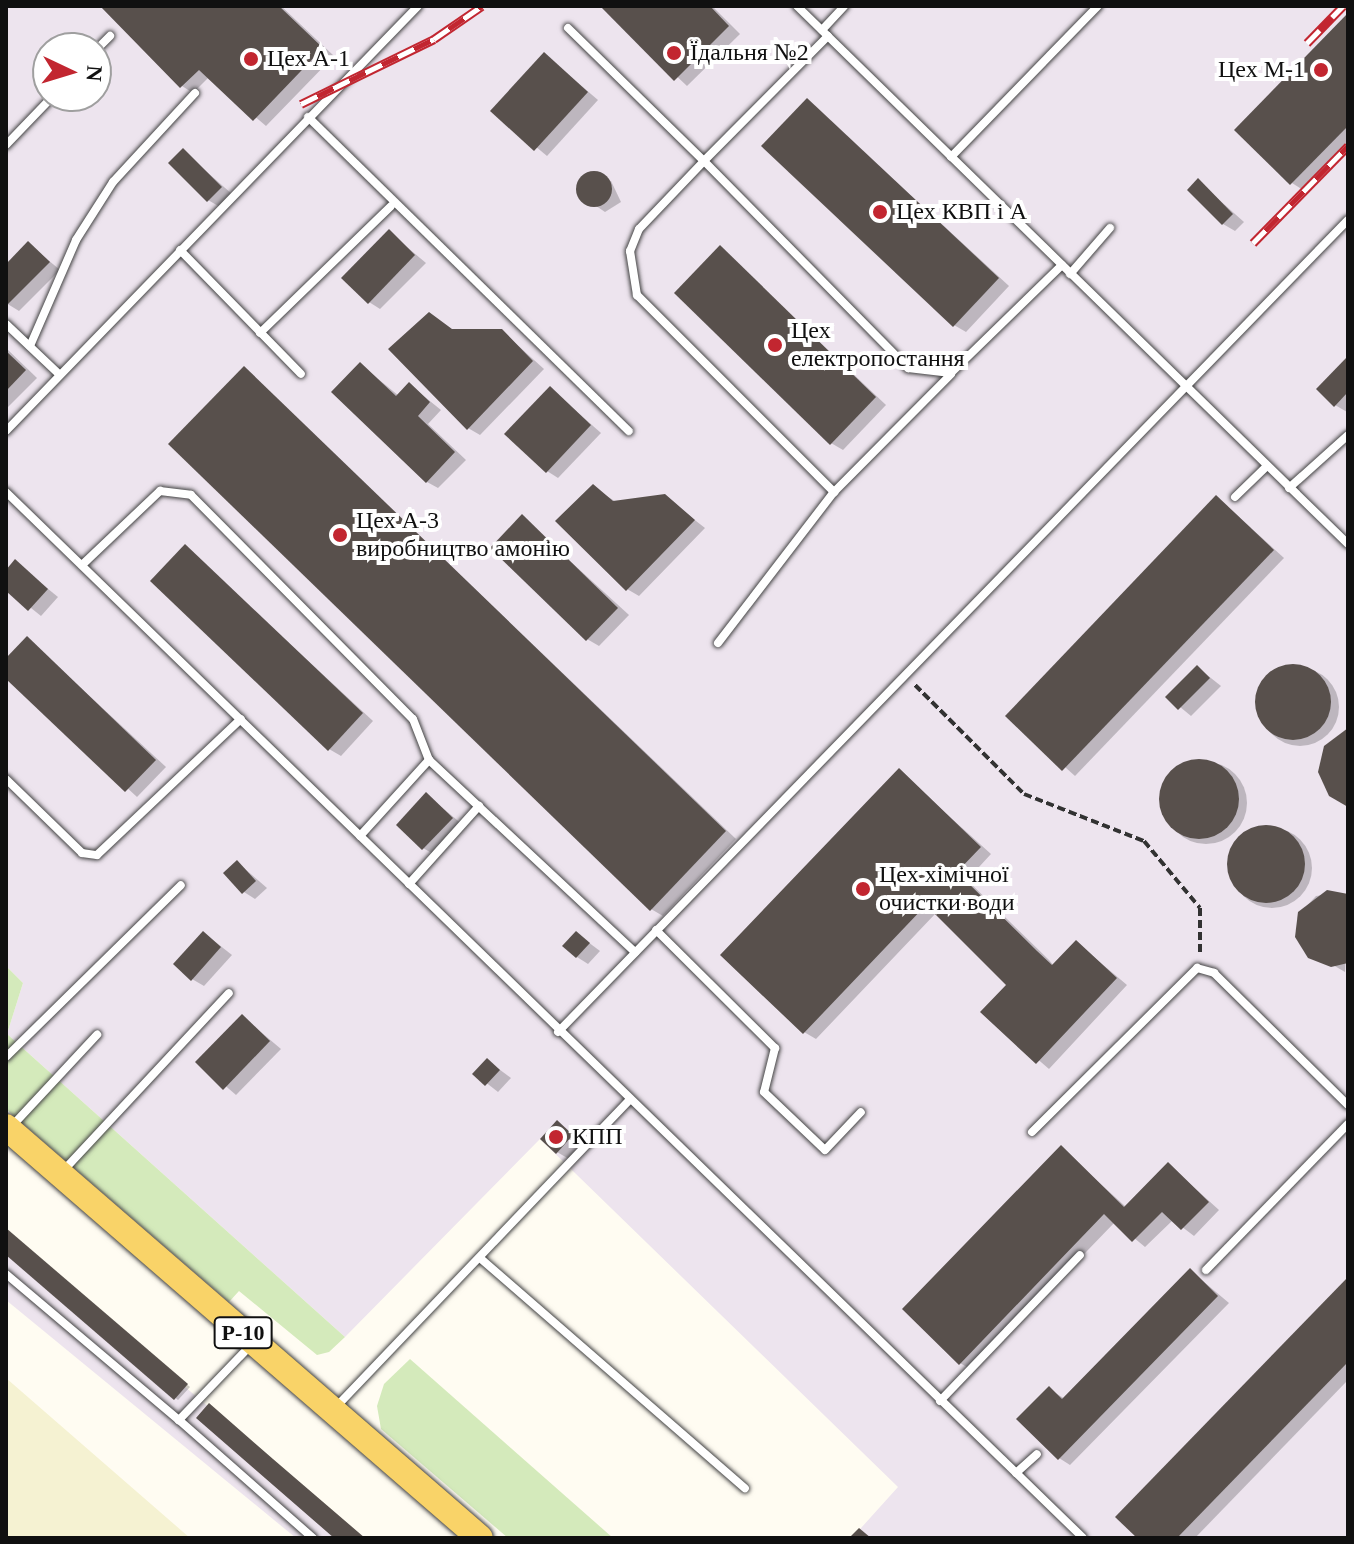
<!DOCTYPE html>
<meta charset="utf-8">
<style>
body{margin:0}
#map{position:relative;width:1354px;height:1544px;overflow:hidden;background:#fffcf2;font-family:"Times New Roman",serif}
div>[style]{position:absolute}
[style*='--x']{left:calc(var(--x)*1px);top:calc(var(--y)*1px);width:calc(var(--w)*1px);rotate:calc(var(--a)*1deg)}
.industrial>*{inset:0;background:#ede4ee}
.farmland>*{inset:0;background:#f5f2d2}
.green>*{inset:0;background:#d4eabb}
.shadow>*{inset:0;background:#0003}
.round{border-radius:50%}
.building>*{inset:0;background:#58504c}
.path>*{height:4px;margin-top:-2px;transform-origin:0;background:repeating-linear-gradient(90deg,#323232 0 8px,transparent 0 12px)}
.roads{filter:drop-shadow(0 0 2px #434343) drop-shadow(0 0 2px #434343)}
.lane>*{height:8px;margin:-4px;padding:0 4px;transform-origin:4px;border-radius:4px;background:#fff}
.primary>*{height:26px;margin:-13px;padding:0 13px;transform-origin:13px;border-radius:13px;background:#f9d368}
.rail>*{height:9px;margin-top:-4.5px;transform-origin:0;background:repeating-linear-gradient(90deg,#fff 0 18px,#c22630 0 36px);box-sizing:border-box;border-block:2px solid #c22630}
.dots>*{width:22px;height:22px;translate:-50% -50%;box-sizing:border-box;border:4px solid #fff;border-radius:50%}
span{translate:-50% -50%;white-space:nowrap;text-align:center;line-height:1.15;-webkit-text-stroke:8px #fff;paint-order:stroke}
.shield-label span{padding:2px 6px;background:#fff;border:2px solid;border-radius:6px;-webkit-text-stroke-width:0}
.shield-label{font-size:22px;color:#101010;font-weight:700}
.poi-label{font-size:24px;color:#101010}
.left{translate:0 -50%;text-align:left}
.right{translate:-100% -50%;text-align:right}
.frame{position:absolute;inset:0;border:8px solid #101010;pointer-events:none}
.north{position:absolute;left:32px;top:32px;width:80px;height:80px;box-sizing:border-box;background:#fff;border:2px solid #9f9f9f;border-radius:50%;rotate:94deg;font-size:22px;font-weight:700;line-height:32px;text-align:center;color:#101010}
.north::after{content:'';display:block;margin:auto;width:28px;height:36px;background:#c22630;clip-path:polygon(50% 0,100% 100%,50% 72%,0 100%)}
</style>
<div id="map">
<div class="industrial">
<i style="clip-path:polygon(evenodd,6px 6px,1348px 6px,1348px 1538px,852px 1538px,898px 1487px,540px 1139px,345px 1337px,7px 1034px,23px 983px,6px 966px,6px 6px,48px 48px,96px 48px,96px 96px,48px 96px,48px 48px)"></i>
<i style="clip-path:polygon(6px 1234px,362px 1538px,296px 1538px,6px 1300px)"></i>
</div>
<div class="farmland">
<i style="clip-path:polygon(6px 1378px,190px 1538px,6px 1538px)"></i>
</div>
<div class="green">
<i style="clip-path:polygon(6px 966px,23px 983px,7px 1034px,345px 1337px,329px 1352px,317px 1355px,239px 1291px,229px 1302px,6px 1109px)"></i>
<i style="clip-path:polygon(410px 1359px,613px 1538px,508px 1538px,381px 1429px,377px 1406px,384px 1384px)"></i>
</div>
<div class="shadow">
<i style="clip-path:polygon(102px 6px,281px 6px,334px 56px,266px 126px,209px 77px,193px 93px,182px 86px)"></i>
<i style="clip-path:polygon(602px 6px,712px 6px,740px 34px,687px 86px)"></i>
<i style="clip-path:polygon(1348px 16px,1348px 144px,1303px 190px,1292px 183px)"></i>
<i style="clip-path:polygon(544px 54px,598px 100px,547px 156px,493px 111px)"></i>
<i style="clip-path:polygon(807px 100px,1009px 286px,966px 332px,954px 325px)"></i>
<i style="clip-path:polygon(183px 151px,232px 194px,220px 207px,208px 200px)"></i>
<i style="clip-path:polygon(588px 174px,611px 181px,621px 202px,605px 212px,580px 195px)"></i>
<i style="clip-path:polygon(1198px 181px,1244px 222px,1235px 231px,1223px 224px)"></i>
<i style="clip-path:polygon(389px 232px,426px 263px,380px 309px,369px 302px)"></i>
<i style="clip-path:polygon(29px 244px,60px 270px,19px 311px,6px 303px,6px 266px)"></i>
<i style="clip-path:polygon(720px 248px,886px 405px,843px 450px,831px 443px)"></i>
<i style="clip-path:polygon(454px 331px,502px 331px,544px 369px,480px 435px,468px 428px)"></i>
<i style="clip-path:polygon(6px 348px,37px 378px,6px 409px)"></i>
<i style="clip-path:polygon(1348px 359px,1348px 411px,1347px 412px,1335px 405px)"></i>
<i style="clip-path:polygon(360px 364px,399px 396px,410px 385px,441px 410px,428px 424px,466px 460px,438px 488px,427px 482px)"></i>
<i style="clip-path:polygon(244px 368px,736px 839px,663px 916px,651px 909px)"></i>
<i style="clip-path:polygon(550px 388px,601px 433px,558px 478px,547px 471px)"></i>
<i style="clip-path:polygon(593px 487px,616px 502px,664px 496px,705px 528px,639px 596px,627px 589px)"></i>
<i style="clip-path:polygon(1217px 497px,1284px 558px,1075px 776px,1008px 716px)"></i>
<i style="clip-path:polygon(522px 517px,629px 615px,599px 646px,587px 639px)"></i>
<i style="clip-path:polygon(185px 547px,373px 721px,341px 756px,329px 749px)"></i>
<i style="clip-path:polygon(15px 562px,58px 597px,41px 616px,6px 588px)"></i>
<i style="clip-path:polygon(28px 639px,166px 767px,137px 797px,6px 676px,6px 661px)"></i>
<i style="clip-path:polygon(1197px 667px,1221px 686px,1191px 716px,1168px 697px)"></i>
<i class="round" style="left:1261px;top:668px;width:78px;height:78px"></i>
<i class="round" style="left:1165px;top:762px;width:82px;height:82px"></i>
<i style="clip-path:polygon(899px 771px,991px 854px,967px 880px,1049px 960px,1054px 966px,1076px 942px,1127px 985px,1049px 1069px,983px 1012px,1009px 985px,936px 913px,816px 1039px,804px 1032px)"></i>
<i style="clip-path:polygon(427px 795px,463px 825px,435px 855px,423px 848px)"></i>
<i class="round" style="left:1232px;top:828px;width:80px;height:80px"></i>
<i style="clip-path:polygon(237px 862px,267px 888px,255px 899px,244px 892px)"></i>
<i style="clip-path:polygon(1339px 893px,1348px 898px,1345px 972px,1302px 947px,1300px 913px,1316px 896px)"></i>
<i style="clip-path:polygon(204px 933px,232px 955px,204px 986px,192px 979px)"></i>
<i style="clip-path:polygon(576px 933px,600px 951px,588px 964px,577px 957px)"></i>
<i style="clip-path:polygon(242px 1016px,281px 1049px,236px 1095px,198px 1062px)"></i>
<i style="clip-path:polygon(488px 1061px,511px 1078px,498px 1092px,475px 1074px)"></i>
<i style="clip-path:polygon(557px 1123px,583px 1143px,569px 1159px,557px 1152px)"></i>
<i style="clip-path:polygon(1061px 1148px,1126px 1207px,1168px 1164px,1219px 1210px,1194px 1236px,1173px 1220px,1145px 1247px,1115px 1222px,972px 1370px,960px 1363px)"></i>
<i style="clip-path:polygon(6px 1230px,190px 1387px,178px 1400px,6px 1253px)"></i>
<i style="clip-path:polygon(1191px 1271px,1229px 1303px,1070px 1465px,1059px 1458px,1049px 1389px,1065px 1399px)"></i>
<i style="clip-path:polygon(1348px 1280px,1348px 1380px,1195px 1538px,1140px 1538px)"></i>
</div>
<div class="building">
<i style="clip-path:polygon(100px 6px,279px 6px,323px 48px,253px 121px,199px 70px,180px 88px)"></i>
<i style="clip-path:polygon(600px 6px,710px 6px,729px 26px,674px 81px)"></i>
<i style="clip-path:polygon(1348px 13px,1348px 126px,1290px 185px,1234px 130px)"></i>
<i style="clip-path:polygon(544px 52px,588px 92px,534px 151px,490px 111px)"></i>
<i style="clip-path:polygon(807px 98px,999px 278px,953px 327px,761px 146px)"></i>
<i style="clip-path:polygon(183px 148px,222px 187px,207px 202px,168px 163px)"></i>
<i class="round" style="left:576px;top:171px;width:36px;height:36px"></i>
<i style="clip-path:polygon(1198px 178px,1233px 214px,1222px 225px,1187px 190px)"></i>
<i style="clip-path:polygon(389px 229px,415px 255px,368px 304px,341px 278px)"></i>
<i style="clip-path:polygon(28px 241px,50px 262px,6px 306px,6px 264px)"></i>
<i style="clip-path:polygon(720px 245px,876px 397px,830px 445px,674px 293px)"></i>
<i style="clip-path:polygon(429px 312px,452px 329px,502px 329px,533px 361px,467px 430px,388px 349px)"></i>
<i style="clip-path:polygon(6px 351px,26px 370px,6px 391px)"></i>
<i style="clip-path:polygon(1348px 356px,1348px 392px,1334px 407px,1316px 389px)"></i>
<i style="clip-path:polygon(360px 362px,396px 396px,409px 382px,430px 402px,418px 416px,455px 452px,426px 483px,331px 392px)"></i>
<i style="clip-path:polygon(244px 366px,726px 831px,650px 911px,168px 444px)"></i>
<i style="clip-path:polygon(550px 386px,591px 425px,546px 473px,504px 434px)"></i>
<i style="clip-path:polygon(593px 484px,613px 501px,665px 494px,695px 520px,626px 591px,555px 521px)"></i>
<i style="clip-path:polygon(1216px 495px,1274px 550px,1062px 771px,1005px 716px)"></i>
<i style="clip-path:polygon(522px 514px,618px 608px,586px 641px,490px 548px)"></i>
<i style="clip-path:polygon(185px 544px,363px 713px,328px 751px,150px 581px)"></i>
<i style="clip-path:polygon(15px 559px,48px 589px,28px 611px,6px 591px,6px 570px)"></i>
<i style="clip-path:polygon(27px 636px,156px 760px,125px 792px,6px 679px,6px 658px)"></i>
<i class="round" style="left:1255px;top:664px;width:76px;height:76px"></i>
<i style="clip-path:polygon(1197px 665px,1210px 678px,1178px 710px,1165px 697px)"></i>
<i style="clip-path:polygon(1348px 728px,1348px 807px,1329px 796px,1318px 772px,1324px 746px)"></i>
<i class="round" style="left:1159px;top:759px;width:80px;height:80px"></i>
<i style="clip-path:polygon(899px 768px,981px 847px,957px 872px,1037px 951px,1052px 965px,1076px 940px,1117px 978px,1036px 1064px,980px 1012px,1006px 985px,926px 905px,803px 1034px,720px 955px)"></i>
<i style="clip-path:polygon(426px 792px,453px 818px,422px 850px,396px 825px)"></i>
<i class="round" style="left:1227px;top:825px;width:78px;height:78px"></i>
<i style="clip-path:polygon(237px 860px,256px 881px,242px 894px,223px 873px)"></i>
<i style="clip-path:polygon(1327px 890px,1348px 894px,1348px 963px,1331px 967px,1308px 958px,1295px 937px,1298px 912px)"></i>
<i style="clip-path:polygon(203px 931px,221px 947px,191px 981px,173px 964px)"></i>
<i style="clip-path:polygon(576px 931px,590px 943px,576px 958px,562px 946px)"></i>
<i style="clip-path:polygon(242px 1014px,270px 1041px,223px 1090px,195px 1062px)"></i>
<i style="clip-path:polygon(487px 1058px,500px 1070px,485px 1086px,472px 1074px)"></i>
<i style="clip-path:polygon(557px 1120px,573px 1135px,556px 1154px,540px 1139px)"></i>
<i style="clip-path:polygon(1061px 1145px,1124px 1207px,1168px 1162px,1209px 1202px,1181px 1230px,1162px 1212px,1132px 1242px,1104px 1214px,959px 1365px,902px 1309px)"></i>
<i style="clip-path:polygon(6px 1228px,188px 1384px,174px 1400px,6px 1255px)"></i>
<i style="clip-path:polygon(1190px 1268px,1218px 1296px,1058px 1460px,1016px 1419px,1049px 1386px,1062px 1399px)"></i>
<i style="clip-path:polygon(1348px 1277px,1348px 1362px,1177px 1538px,1137px 1538px,1115px 1517px)"></i>
<i style="clip-path:polygon(209px 1403px,273px 1459px,365px 1538px,334px 1538px,196px 1418px)"></i>
<i style="clip-path:polygon(859px 1528px,871px 1538px,849px 1538px)"></i>
</div>
<div class="path">
<i style="--x:915;--y:685;--w:154;--a:45"></i>
<i style="--x:1024;--y:794;--w:129;--a:21.4"></i>
<i style="--x:1144;--y:841;--w:87;--a:50.1"></i>
<i style="--x:1200;--y:908;--w:48;--a:90"></i>
</div>
<div class="roads">
<div class="lane">
<i style="--x:797;--y:6;--w:770;--a:44.32"></i>
<i style="--x:568;--y:28;--w:190;--a:44.4"></i>
<i style="--x:704;--y:161;--w:94;--a:133.7"></i>
<i style="--x:639;--y:229;--w:24;--a:112"></i>
<i style="--x:630;--y:251;--w:45;--a:81"></i>
<i style="--x:637;--y:295;--w:279;--a:45"></i>
<i style="--x:822;--y:30;--w:33;--a:-47"></i>
<i style="--x:828;--y:36;--w:176;--a:134.8"></i>
<i style="--x:704;--y:161;--w:291;--a:45.4"></i>
<i style="--x:908;--y:368;--w:43;--a:6.6"></i>
<i style="--x:951;--y:373;--w:155;--a:-44.2"></i>
<i style="--x:96;--y:50;--w:20;--a:-45"></i>
<i style="--x:308;--y:117;--w:449;--a:44.4"></i>
<i style="--x:6;--y:145;--w:68;--a:-46.2"></i>
<i style="--x:951;--y:157;--w:211;--a:-45.8"></i>
<i style="--x:180;--y:250;--w:173;--a:45.7"></i>
<i style="--x:1070;--y:274;--w:61;--a:-49"></i>
<i style="--x:6;--y:324;--w:74;--a:43.4"></i>
<i style="--x:260;--y:333;--w:182;--a:-44.1"></i>
<i style="--x:30;--y:346;--w:116;--a:-66.5"></i>
<i style="--x:76;--y:240;--w:69;--a:-57.5"></i>
<i style="--x:113;--y:182;--w:121;--a:-47.3"></i>
<i style="--x:6;--y:431;--w:592;--a:-45.89"></i>
<i style="--x:1289;--y:488;--w:79;--a:-41.9"></i>
<i style="--x:6;--y:492;--w:1501;--a:44.16"></i>
<i style="--x:1235;--y:497;--w:45;--a:-44.1"></i>
<i style="--x:82;--y:565;--w:108;--a:-43.5"></i>
<i style="--x:160;--y:491;--w:31;--a:7"></i>
<i style="--x:191;--y:495;--w:315;--a:45.3"></i>
<i style="--x:413;--y:719;--w:44;--a:68.7"></i>
<i style="--x:429;--y:760;--w:282;--a:43"></i>
<i style="--x:718;--y:643;--w:190;--a:-52.5"></i>
<i style="--x:834;--y:492;--w:166;--a:-45.2"></i>
<i style="--x:6;--y:779;--w:106;--a:44.2"></i>
<i style="--x:82;--y:853;--w:15;--a:8"></i>
<i style="--x:97;--y:855;--w:198;--a:-43.4"></i>
<i style="--x:360;--y:836;--w:103;--a:-47.8"></i>
<i style="--x:409;--y:884;--w:105;--a:-48.1"></i>
<i style="--x:656;--y:930;--w:168;--a:44.8"></i>
<i style="--x:775;--y:1048;--w:45;--a:104"></i>
<i style="--x:764;--y:1092;--w:84;--a:43.6"></i>
<i style="--x:825;--y:1150;--w:52;--a:-46.5"></i>
<i style="--x:558;--y:1032;--w:1133;--a:-45.79"></i>
<i style="--x:6;--y:1057;--w:245;--a:-44.5"></i>
<i style="--x:12;--y:1126;--w:125;--a:-47"></i>
<i style="--x:1032;--y:1132;--w:233;--a:-44.8"></i>
<i style="--x:1197;--y:968;--w:18;--a:16"></i>
<i style="--x:1214;--y:973;--w:188;--a:44.6"></i>
<i style="--x:63;--y:1171;--w:243;--a:-47"></i>
<i style="--x:480;--y:1258;--w:351;--a:41"></i>
<i style="--x:1206;--y:1270;--w:204;--a:-45.8"></i>
<i style="--x:6;--y:1274;--w:226;--a:40.2"></i>
<i style="--x:250;--y:1346;--w:103;--a:133.8"></i>
<i style="--x:179;--y:1420;--w:179;--a:41.4"></i>
<i style="--x:940;--y:1401;--w:202;--a:-46.2"></i>
<i style="--x:336;--y:1407;--w:423;--a:-46.3"></i>
<i style="--x:1016;--y:1473;--w:28;--a:-42"></i>
</div>
<div class="primary">
<i style="--x:6;--y:1127;--w:627;--a:40.93"></i>
</div>
</div>
<div class="rail">
<i style="--x:1307;--y:43;--w:52;--a:-45.8"></i>
<i style="--x:301;--y:104;--w:148;--a:-26"></i>
<i style="--x:434;--y:39;--w:58;--a:-34.5"></i>
<i style="--x:1253;--y:243;--w:136;--a:-45.6"></i>
</div>
<div class="dots">
<i style="left:674px;top:53px;background:#c22630"></i>
<i style="left:251px;top:59px;background:#c22630"></i>
<i style="left:1321px;top:70px;background:#c22630"></i>
<i style="left:880px;top:212px;background:#c22630"></i>
<i style="left:775px;top:345px;background:#c22630"></i>
<i style="left:340px;top:535px;background:#c22630"></i>
<i style="left:863px;top:889px;background:#c22630"></i>
<i style="left:556px;top:1137px;background:#c22630"></i>
</div>
<div class="shield-label">
<span style="left:243px;top:1333px">Р-10</span>
</div>
<div class="poi-label">
<span class="left" style="left:690px;top:53px">Їдальня №2</span>
<span class="left" style="left:267px;top:59px">Цех А-1</span>
<span class="right" style="left:1305px;top:70px">Цех М-1</span>
<span class="left" style="left:896px;top:212px">Цех КВП і А</span>
<span class="left" style="left:791px;top:345px">Цех<br>електропостання</span>
<span class="left" style="left:356px;top:535px">Цех А-3<br>виробництво амонію</span>
<span class="left" style="left:879px;top:889px">Цех хімічної<br>очистки води</span>
<span class="left" style="left:572px;top:1137px">КПП</span>
</div>
<div class="frame"></div>
<div class="north">N</div>
</div>
